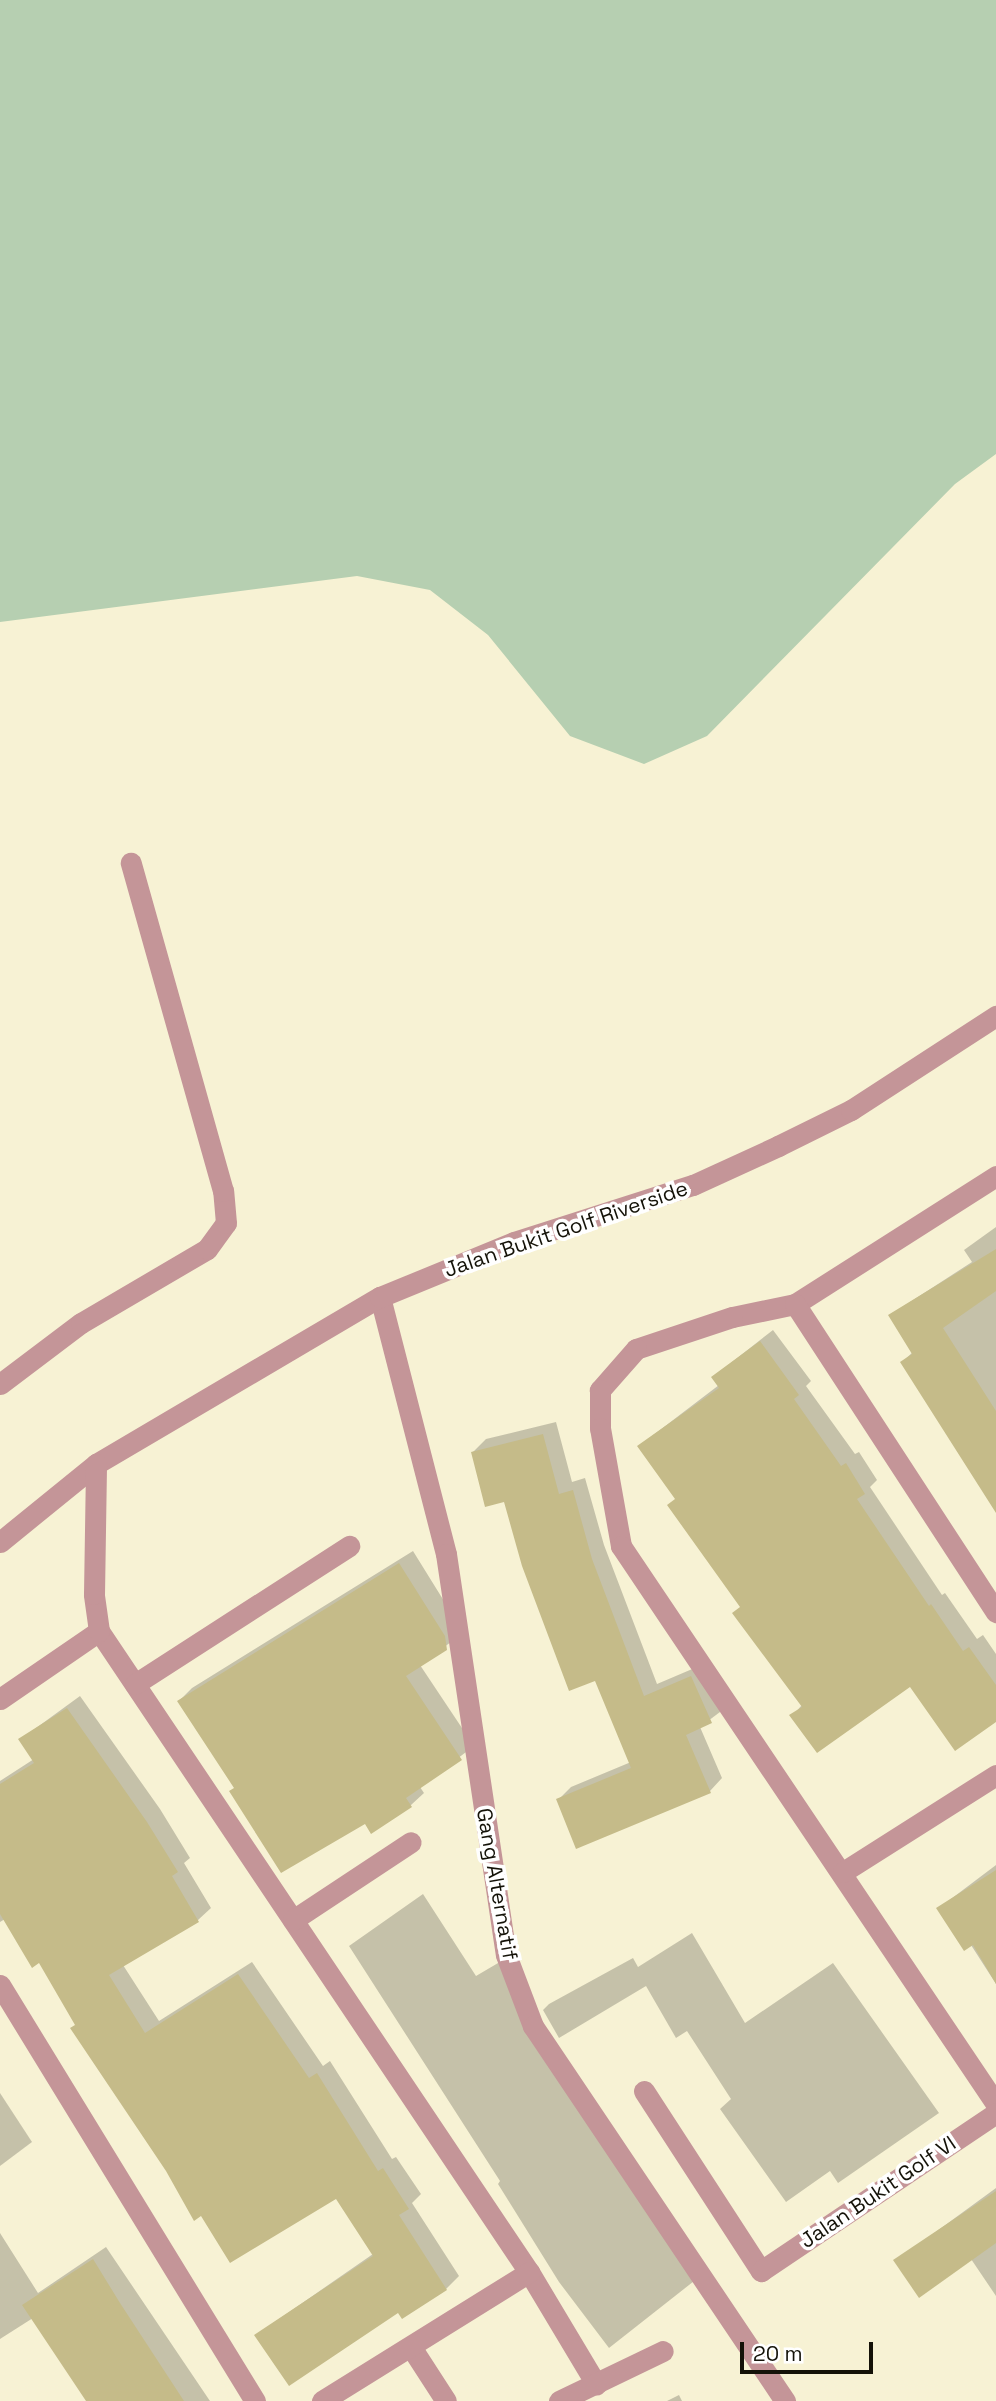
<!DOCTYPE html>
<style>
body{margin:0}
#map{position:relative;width:996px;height:2401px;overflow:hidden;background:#f7f2d4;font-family:"Space Grotesk",sans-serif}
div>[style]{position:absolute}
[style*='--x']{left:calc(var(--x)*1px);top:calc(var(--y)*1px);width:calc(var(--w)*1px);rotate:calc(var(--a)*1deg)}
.green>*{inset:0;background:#b6cfb1}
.shadow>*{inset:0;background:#0003}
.building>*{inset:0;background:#c5bb89}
.lane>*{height:21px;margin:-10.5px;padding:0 10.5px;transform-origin:10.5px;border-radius:10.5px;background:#c49598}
.street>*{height:21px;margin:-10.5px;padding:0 10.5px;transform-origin:10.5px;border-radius:10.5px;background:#c49598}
span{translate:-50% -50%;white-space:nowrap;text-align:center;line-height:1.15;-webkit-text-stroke:7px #fff;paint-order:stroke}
.street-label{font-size:21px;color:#141208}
.scale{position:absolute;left:740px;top:2342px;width:133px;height:32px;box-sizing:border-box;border:4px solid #141208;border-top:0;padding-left:9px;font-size:21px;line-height:24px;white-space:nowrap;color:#141208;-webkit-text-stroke:5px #fff;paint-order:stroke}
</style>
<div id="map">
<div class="green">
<i style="clip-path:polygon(0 0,996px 0,996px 454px,955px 484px,707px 736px,644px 764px,570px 736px,488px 635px,430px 590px,357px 576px,0 622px)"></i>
</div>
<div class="shadow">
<i style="clip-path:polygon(996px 1227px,996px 1509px,902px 1362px,913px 1352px,890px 1315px,972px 1262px,964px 1250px)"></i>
<i style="clip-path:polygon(773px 1330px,811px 1381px,806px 1386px,855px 1454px,859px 1452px,877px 1480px,870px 1487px,942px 1595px,945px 1593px,977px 1639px,983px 1635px,996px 1654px,996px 1720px,910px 1684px,792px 1716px,802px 1705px,676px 1498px,639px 1446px,719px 1385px,713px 1377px)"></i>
<i style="clip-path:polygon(556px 1422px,572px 1482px,585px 1478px,604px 1545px,657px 1684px,704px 1664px,724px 1709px,700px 1727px,722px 1778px,710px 1791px,558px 1800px,571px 1787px,631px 1762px,596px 1679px,505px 1500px,473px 1452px,486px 1439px)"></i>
<i style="clip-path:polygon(413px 1551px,457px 1622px,459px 1636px,420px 1665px,474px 1746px,420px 1787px,424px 1793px,411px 1805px,365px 1821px,235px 1787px,179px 1701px,192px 1688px)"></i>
<i style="clip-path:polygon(80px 1696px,160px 1809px,190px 1858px,184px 1863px,211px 1908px,198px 1920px,123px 1965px,159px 2021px,252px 1962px,323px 2066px,330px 2061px,392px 2159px,396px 2157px,421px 2194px,412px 2203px,459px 2276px,446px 2289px,399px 2311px,256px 2335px,373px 2254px,337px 2197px,202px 2213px,167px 2170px,40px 1961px,5px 1919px,0 1922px,0 1781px,34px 1759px,21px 1739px)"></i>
<i style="clip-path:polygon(996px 1865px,996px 1984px,971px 1945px,939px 1908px)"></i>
<i style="clip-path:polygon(423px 1894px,476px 1976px,510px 1956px,535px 2020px,703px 2274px,609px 2348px,559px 2282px,498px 2184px,500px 2181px,349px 1946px)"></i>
<i style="clip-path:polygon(692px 1933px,745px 2023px,833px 1963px,939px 2113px,838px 2183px,830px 2171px,786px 2202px,720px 2109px,731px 2099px,687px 2031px,676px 2038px,646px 1986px,559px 2038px,543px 2010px,549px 2004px,633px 1958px,638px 1967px)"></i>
<i style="clip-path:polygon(0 2093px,32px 2142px,0 2166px)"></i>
<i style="clip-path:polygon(996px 2188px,996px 2296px,971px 2259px,896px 2261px)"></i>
<i style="clip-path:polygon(0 2233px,38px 2293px,106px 2247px,210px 2401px,89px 2401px,33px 2318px,0 2339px)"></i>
<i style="clip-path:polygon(679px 2395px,682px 2401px,667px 2401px)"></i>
</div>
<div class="building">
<i style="clip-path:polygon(996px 1249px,996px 1291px,943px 1328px,996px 1411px,996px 1513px,900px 1362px,912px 1354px,888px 1315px)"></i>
<i style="clip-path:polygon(760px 1341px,799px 1395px,794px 1399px,841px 1466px,846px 1463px,865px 1494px,857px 1499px,929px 1606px,931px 1604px,963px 1651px,969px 1647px,996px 1685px,996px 1722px,955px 1751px,910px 1687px,817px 1753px,789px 1715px,802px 1707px,732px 1613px,740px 1607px,667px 1505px,675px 1499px,637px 1446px,719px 1388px,711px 1377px)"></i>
<i style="clip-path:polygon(543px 1434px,559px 1494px,573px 1490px,592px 1559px,644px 1696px,691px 1676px,712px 1723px,686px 1735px,711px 1793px,576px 1849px,556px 1799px,631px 1768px,595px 1681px,569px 1691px,522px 1566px,504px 1502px,485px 1507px,471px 1452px)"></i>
<i style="clip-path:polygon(399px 1563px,445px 1636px,447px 1650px,406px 1676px,462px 1760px,406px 1798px,412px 1807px,371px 1834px,365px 1824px,281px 1873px,229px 1791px,234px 1788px,177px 1701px)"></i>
<i style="clip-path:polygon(67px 1708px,147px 1822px,178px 1872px,172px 1876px,199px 1922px,109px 1975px,145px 2033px,238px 1974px,309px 2078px,317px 2073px,378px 2171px,383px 2168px,409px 2209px,399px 2215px,447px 2290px,402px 2319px,398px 2313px,289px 2386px,254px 2335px,373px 2256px,336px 2199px,230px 2263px,201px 2216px,194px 2221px,166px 2171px,70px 2028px,75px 2025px,39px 1963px,32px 1968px,0 1914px,0 1784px,34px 1763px,18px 1739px)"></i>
<i style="clip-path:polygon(996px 1870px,996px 1984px,973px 1945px,964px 1951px,936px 1908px)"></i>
<i style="clip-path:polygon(996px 2191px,996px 2243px,919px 2298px,893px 2260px)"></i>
<i style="clip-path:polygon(93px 2259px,120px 2303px,184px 2401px,86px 2401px,22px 2305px)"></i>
</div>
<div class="lane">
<i style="--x:644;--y:2091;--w:215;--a:57"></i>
</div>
<div class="street">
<i style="--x:996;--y:1176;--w:238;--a:147.5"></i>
<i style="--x:795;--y:1304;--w:64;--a:168.3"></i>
<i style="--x:732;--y:1317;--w:101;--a:161.6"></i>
<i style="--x:636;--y:1349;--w:55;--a:131.3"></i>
<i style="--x:600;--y:1390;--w:38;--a:90"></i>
<i style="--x:600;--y:1428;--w:120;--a:79.9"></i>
<i style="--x:621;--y:1546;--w:672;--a:56.1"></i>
<i style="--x:380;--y:1297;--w:265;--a:75.6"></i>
<i style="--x:446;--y:1554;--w:405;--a:81.5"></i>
<i style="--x:506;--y:1955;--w:76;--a:69.2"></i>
<i style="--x:533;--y:2026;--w:452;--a:56.1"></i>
<i style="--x:795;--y:1304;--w:368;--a:56.9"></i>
<i style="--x:0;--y:1384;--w:101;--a:-37"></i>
<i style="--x:81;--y:1323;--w:146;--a:-30.4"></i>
<i style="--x:207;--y:1249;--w:32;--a:-54"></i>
<i style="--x:226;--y:1223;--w:32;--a:-95"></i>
<i style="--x:223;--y:1191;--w:341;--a:-105.7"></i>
<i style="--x:0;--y:1542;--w:124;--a:-39.1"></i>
<i style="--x:96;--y:1464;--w:329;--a:-30.5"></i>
<i style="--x:380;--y:1297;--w:145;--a:-22.3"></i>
<i style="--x:514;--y:1242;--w:188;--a:-17.7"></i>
<i style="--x:693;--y:1185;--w:94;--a:-24.6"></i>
<i style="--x:778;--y:1146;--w:81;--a:-26.3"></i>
<i style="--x:851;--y:1110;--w:173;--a:-33"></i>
<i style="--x:99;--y:1631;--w:772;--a:56.15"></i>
<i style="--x:529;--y:2272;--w:131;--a:59.1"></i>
<i style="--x:135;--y:1684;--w:255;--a:-32.8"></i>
<i style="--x:0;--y:1699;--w:120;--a:-34.5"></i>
<i style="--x:99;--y:1631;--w:37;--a:-98"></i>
<i style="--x:94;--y:1594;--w:130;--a:-89.1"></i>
<i style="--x:843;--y:1872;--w:181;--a:-32.4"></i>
<i style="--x:293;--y:1920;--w:141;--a:-33.5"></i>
<i style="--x:0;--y:1985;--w:488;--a:58.5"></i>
<i style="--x:761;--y:2271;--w:283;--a:-33.9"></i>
<i style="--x:411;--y:2347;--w:64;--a:57.1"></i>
<i style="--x:322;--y:2401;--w:244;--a:-31.9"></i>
<i style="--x:559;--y:2401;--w:115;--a:-25.7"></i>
</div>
<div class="street-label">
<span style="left:566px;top:1229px;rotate:-19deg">Jalan Bukit Golf Riverside</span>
<span style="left:497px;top:1884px;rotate:80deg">Gang Alternatif</span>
<span style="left:878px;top:2192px;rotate:-34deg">Jalan Bukit Golf VI</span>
</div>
<div class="scale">20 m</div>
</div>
